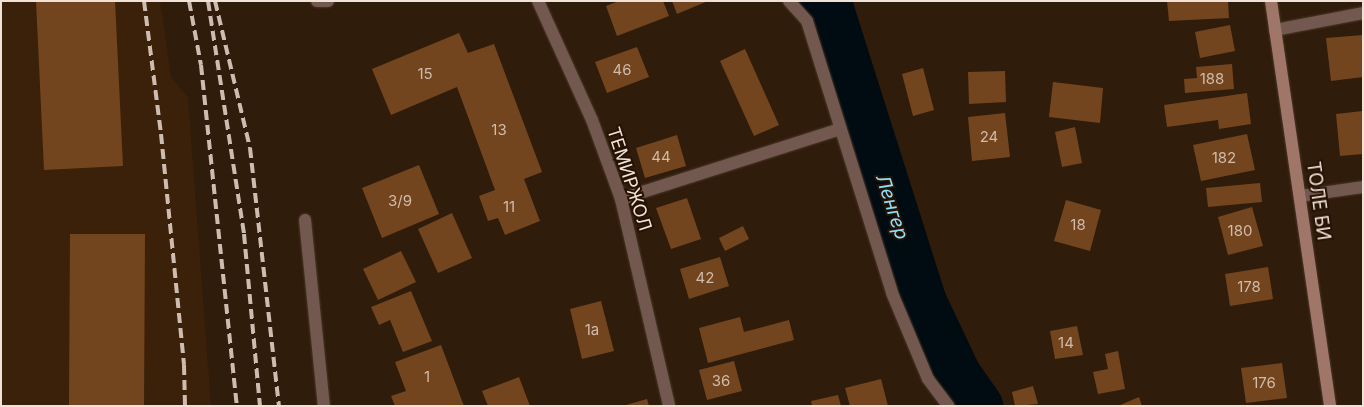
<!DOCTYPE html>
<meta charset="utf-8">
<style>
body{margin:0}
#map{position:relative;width:1364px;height:407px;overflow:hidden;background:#301c0b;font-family:Inter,sans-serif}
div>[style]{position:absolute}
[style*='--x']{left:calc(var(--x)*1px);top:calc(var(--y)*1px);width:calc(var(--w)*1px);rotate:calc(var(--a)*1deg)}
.built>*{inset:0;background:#3b200a}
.river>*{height:49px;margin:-24.5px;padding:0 24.5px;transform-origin:24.5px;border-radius:24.5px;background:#000b12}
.building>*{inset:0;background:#72451e}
.roads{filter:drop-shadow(0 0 1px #4b3828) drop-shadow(0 0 1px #4b3828)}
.lane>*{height:12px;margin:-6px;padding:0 6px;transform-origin:6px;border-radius:6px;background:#72584f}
.street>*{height:12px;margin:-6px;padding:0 6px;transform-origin:6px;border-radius:6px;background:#72584f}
.secondary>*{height:12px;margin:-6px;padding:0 6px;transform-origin:6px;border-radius:6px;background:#a07669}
.rail>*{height:4px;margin-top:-2px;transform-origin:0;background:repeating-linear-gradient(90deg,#cdbdb1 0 10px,transparent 0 15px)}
span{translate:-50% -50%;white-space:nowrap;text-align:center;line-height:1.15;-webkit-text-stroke:4px #261203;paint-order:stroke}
.number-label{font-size:15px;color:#d1bbaa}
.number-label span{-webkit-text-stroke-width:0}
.street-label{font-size:18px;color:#f1e2d8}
.water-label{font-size:19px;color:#8ee1fe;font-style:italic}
.frame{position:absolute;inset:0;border:2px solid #f1e2d8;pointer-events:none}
</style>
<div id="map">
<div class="built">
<i style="clip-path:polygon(1px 1px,160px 1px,171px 77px,188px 98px,211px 406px,1px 406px)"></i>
</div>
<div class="river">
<i style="--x:822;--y:1;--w:11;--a:49"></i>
<i style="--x:829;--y:9;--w:307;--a:72.4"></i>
<i style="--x:922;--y:302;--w:80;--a:64.7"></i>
<i style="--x:956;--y:374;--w:39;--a:55"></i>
</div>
<div class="building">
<i style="clip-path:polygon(36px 1px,115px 1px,123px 166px,44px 170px)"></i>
<i style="clip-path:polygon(619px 1px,663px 1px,669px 16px,617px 36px,606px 6px)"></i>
<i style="clip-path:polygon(672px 1px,708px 1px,677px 14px)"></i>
<i style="clip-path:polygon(1167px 1px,1228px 1px,1229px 18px,1169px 21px)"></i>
<i style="clip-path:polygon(1230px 25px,1235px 51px,1200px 58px,1195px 32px)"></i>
<i style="clip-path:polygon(459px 33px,468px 53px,494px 44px,542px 172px,524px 179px,540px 221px,505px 235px,498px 218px,488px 221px,479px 196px,495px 190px,457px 87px,391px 115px,372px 69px)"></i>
<i style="clip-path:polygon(1363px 35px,1363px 77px,1331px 81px,1326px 38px)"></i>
<i style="clip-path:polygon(637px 47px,649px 77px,607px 93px,595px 62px)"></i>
<i style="clip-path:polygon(745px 49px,779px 125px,754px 136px,720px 61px)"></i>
<i style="clip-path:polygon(1232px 64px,1234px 89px,1185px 93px,1184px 79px,1197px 78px,1196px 67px)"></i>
<i style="clip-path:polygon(923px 68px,934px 110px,913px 116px,902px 74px)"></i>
<i style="clip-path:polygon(1005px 71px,1006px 102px,969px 104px,968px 72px)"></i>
<i style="clip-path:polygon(1053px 82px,1103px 88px,1100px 123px,1049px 117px)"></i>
<i style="clip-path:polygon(1247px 93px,1251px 124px,1219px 129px,1218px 120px,1167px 127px,1164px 105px)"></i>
<i style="clip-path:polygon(1363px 111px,1363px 154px,1340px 156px,1336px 114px)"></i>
<i style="clip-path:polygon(1005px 113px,1010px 157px,972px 161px,968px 117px)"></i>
<i style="clip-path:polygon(1075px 127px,1082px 163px,1062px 167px,1055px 132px)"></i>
<i style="clip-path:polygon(1247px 134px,1255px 170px,1201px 181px,1193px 145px)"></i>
<i style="clip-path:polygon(677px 135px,686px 166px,645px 178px,636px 148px)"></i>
<i style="clip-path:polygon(419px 165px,439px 214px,382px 238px,362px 188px)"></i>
<i style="clip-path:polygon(1260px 183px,1262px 202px,1208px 207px,1206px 188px)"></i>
<i style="clip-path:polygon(687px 198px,701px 239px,671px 249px,656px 208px)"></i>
<i style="clip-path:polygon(1066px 200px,1101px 210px,1090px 251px,1054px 241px)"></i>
<i style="clip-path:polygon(1252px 207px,1263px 246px,1228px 255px,1218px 217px)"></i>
<i style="clip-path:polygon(452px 213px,472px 258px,438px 273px,418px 229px)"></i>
<i style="clip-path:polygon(743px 226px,749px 239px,725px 251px,719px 238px)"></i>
<i style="clip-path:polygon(70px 234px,145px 234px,144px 406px,69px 406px)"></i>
<i style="clip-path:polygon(401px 251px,416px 282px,378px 300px,363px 269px)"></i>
<i style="clip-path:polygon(720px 257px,729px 286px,689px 299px,680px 269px)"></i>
<i style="clip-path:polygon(1268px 267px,1273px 299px,1230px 306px,1225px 274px)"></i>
<i style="clip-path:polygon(411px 291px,432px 341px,403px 352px,390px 320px,379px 325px,371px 307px)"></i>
<i style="clip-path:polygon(601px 301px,614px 351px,582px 359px,570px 309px)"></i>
<i style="clip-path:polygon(740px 317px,744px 332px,789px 320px,794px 340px,708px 363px,699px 328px)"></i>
<i style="clip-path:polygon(1077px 326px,1083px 355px,1055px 359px,1050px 331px)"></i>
<i style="clip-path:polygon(441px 345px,464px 406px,395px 406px,391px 396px,406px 391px,395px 362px)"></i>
<i style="clip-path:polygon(1118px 351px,1125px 389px,1098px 394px,1093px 372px,1108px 369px,1105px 354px)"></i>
<i style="clip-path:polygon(734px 361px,742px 391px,707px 400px,699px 370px)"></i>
<i style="clip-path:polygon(1282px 363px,1287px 398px,1246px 403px,1241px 368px)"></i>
<i style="clip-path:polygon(519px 377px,530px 406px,488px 406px,482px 391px)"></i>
<i style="clip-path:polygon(881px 379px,888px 406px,850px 406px,845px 388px)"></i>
<i style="clip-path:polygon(1033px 386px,1038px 404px,1015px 406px,1012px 392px)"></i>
<i style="clip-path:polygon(838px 395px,841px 406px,812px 406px,811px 401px)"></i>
<i style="clip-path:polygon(1139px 397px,1142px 406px,1118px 406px)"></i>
<i style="clip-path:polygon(647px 399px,649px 406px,626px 406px,626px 405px)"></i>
</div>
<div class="roads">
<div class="lane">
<i style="--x:1275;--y:30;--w:90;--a:-10.9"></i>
</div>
<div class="street">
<i style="--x:317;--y:1;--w:11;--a:0"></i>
<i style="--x:538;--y:1;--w:131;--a:65.6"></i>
<i style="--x:592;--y:120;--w:84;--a:69.8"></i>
<i style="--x:621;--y:199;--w:212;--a:76.9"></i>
<i style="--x:789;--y:1;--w:27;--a:48"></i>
<i style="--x:807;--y:21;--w:285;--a:72.6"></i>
<i style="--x:892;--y:293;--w:93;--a:67.3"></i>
<i style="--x:928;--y:379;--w:34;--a:53"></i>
<i style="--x:1300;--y:196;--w:64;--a:-8.1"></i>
<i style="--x:621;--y:199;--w:230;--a:-17.7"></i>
<i style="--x:305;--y:220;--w:187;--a:84.2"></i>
</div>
<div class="secondary">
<i style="--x:1271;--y:1;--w:409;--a:81.7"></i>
</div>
</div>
<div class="rail">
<i style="--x:144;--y:1;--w:134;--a:82.7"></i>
<i style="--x:161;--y:134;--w:232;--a:84.3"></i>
<i style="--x:184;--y:365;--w:41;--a:88.6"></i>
<i style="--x:189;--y:1;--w:65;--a:79.4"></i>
<i style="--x:201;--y:65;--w:343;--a:84"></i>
<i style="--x:208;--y:1;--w:236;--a:81.2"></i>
<i style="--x:244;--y:234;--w:173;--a:84.7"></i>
<i style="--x:215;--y:1;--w:151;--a:76.6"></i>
<i style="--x:250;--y:148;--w:260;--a:83.6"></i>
</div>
<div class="number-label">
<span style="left:622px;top:70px">46</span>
<span style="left:425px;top:74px">15</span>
<span style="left:1212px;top:79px">188</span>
<span style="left:499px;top:130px">13</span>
<span style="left:989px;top:137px">24</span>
<span style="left:661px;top:157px">44</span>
<span style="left:1224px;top:158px">182</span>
<span style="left:400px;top:201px">3/9</span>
<span style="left:509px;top:207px">11</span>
<span style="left:1078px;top:225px">18</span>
<span style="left:1240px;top:231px">180</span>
<span style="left:705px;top:278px">42</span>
<span style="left:1249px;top:287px">178</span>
<span style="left:592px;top:330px">1а</span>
<span style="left:1066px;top:343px">14</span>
<span style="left:427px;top:377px">1</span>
<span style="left:721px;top:381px">36</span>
<span style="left:1264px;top:383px">176</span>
</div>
<div class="street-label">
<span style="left:629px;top:179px;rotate:72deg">ТЕМИРЖОЛ</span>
<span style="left:1318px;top:201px;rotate:82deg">ТОЛЕ БИ</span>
</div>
<div class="water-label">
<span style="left:892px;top:207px;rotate:72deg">Ленгер</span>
</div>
<div class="frame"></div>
</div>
